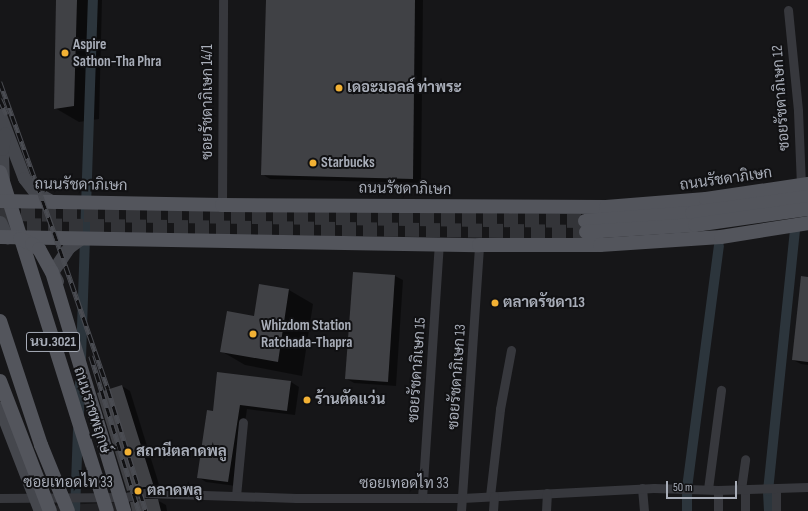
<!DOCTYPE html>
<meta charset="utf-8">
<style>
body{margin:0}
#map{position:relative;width:808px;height:511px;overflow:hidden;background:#161618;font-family:"Sofia Sans Condensed",Sarabun,sans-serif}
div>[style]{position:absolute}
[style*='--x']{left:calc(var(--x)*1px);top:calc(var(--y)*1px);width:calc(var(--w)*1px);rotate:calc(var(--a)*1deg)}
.built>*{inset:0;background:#222225}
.shadow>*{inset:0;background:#0007}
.canal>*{height:10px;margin:-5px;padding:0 5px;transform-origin:5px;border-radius:5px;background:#2c353c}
.building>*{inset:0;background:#404145}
.primary-tunnel>*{height:14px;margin-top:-7px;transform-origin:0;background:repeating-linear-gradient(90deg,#333438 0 14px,transparent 0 21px)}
.street>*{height:9px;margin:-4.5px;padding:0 4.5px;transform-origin:4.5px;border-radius:4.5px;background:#37383d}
.secondary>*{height:13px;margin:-6.5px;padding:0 6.5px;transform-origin:6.5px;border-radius:6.5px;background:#45474d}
.primary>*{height:14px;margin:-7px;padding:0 7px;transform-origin:7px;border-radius:7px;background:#53555c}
.rail>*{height:4.5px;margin-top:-2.25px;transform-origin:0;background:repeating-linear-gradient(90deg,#111113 0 9px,#4a4c52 0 18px);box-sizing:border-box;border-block:1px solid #4a4c52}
.dots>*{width:11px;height:11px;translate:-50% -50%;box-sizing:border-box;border:2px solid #111113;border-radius:50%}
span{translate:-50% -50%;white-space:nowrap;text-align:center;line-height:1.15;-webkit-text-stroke:4px #111113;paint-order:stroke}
.shield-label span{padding:1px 3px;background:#111113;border:1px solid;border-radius:3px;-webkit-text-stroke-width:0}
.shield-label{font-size:14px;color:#a8adb8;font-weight:700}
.poi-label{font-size:15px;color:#a8adb8;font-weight:700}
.left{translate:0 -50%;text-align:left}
.street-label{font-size:15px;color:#a8adb8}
.scale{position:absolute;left:666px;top:481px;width:71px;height:18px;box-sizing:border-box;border:2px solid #a8adb8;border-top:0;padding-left:5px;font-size:12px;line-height:14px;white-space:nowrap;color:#a8adb8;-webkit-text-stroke:3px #111113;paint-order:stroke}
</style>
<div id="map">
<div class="built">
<i style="clip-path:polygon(125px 502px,128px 511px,46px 511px,44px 506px)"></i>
</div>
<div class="shadow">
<i style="clip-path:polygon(57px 0,102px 0,99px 119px,79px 122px,55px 108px)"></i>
<i style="clip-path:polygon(267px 0,423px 0,421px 183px,270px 179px,262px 174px)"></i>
<i style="clip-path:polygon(395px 276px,403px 280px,396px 386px,354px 383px,347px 379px)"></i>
<i style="clip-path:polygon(808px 278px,808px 365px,801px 364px,793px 360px)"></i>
<i style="clip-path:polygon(260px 285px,289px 290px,313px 304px,302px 376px,245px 365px,221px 351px,255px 318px)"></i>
<i style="clip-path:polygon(291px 382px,299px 387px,295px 415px,247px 409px,236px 486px,206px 482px,198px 477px,214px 412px)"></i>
<i style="clip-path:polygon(122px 386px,130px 391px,161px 491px,136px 495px,128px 490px)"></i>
<i style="clip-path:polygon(157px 500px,166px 505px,167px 511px,134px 511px)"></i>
</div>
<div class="canal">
<i style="--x:81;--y:358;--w:358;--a:-88.1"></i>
<i style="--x:79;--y:414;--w:38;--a:-88"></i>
<i style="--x:75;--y:511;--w:81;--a:-87.9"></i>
<i style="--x:687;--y:511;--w:23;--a:-90"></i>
<i style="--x:687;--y:488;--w:244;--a:-82.5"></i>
<i style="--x:769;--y:511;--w:20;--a:-93"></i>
<i style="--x:768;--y:491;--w:262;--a:-84.1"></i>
</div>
<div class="building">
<i style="clip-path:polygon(56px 0,77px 0,74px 106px,54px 109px)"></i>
<i style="clip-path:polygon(266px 0,415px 0,413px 179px,261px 175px)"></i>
<i style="clip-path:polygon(353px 272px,395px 275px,388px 382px,345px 379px)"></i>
<i style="clip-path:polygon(801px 276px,808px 277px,808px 362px,792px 360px)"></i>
<i style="clip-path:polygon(259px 284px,289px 289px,278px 362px,220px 352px,227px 311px,254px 316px)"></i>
<i style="clip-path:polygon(217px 372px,291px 381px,287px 411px,240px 405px,228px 482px,197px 478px,207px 410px,213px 411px)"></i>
<i style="clip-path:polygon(122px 385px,154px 487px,144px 487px,127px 491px,97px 393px)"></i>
<i style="clip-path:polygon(146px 499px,158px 499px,161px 511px,132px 511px,130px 502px)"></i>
</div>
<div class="primary-tunnel">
<i style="--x:0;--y:214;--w:585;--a:0.69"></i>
<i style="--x:6;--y:225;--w:580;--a:0.69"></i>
</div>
<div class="street">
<i style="--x:788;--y:10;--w:101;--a:84.3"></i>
<i style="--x:798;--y:111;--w:74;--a:87.7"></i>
<i style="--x:222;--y:205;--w:205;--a:-89.7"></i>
<i style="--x:642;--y:488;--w:23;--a:85"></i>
<i style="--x:776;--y:488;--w:23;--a:90"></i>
<i style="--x:708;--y:489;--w:100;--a:-82.5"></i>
<i style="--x:741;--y:489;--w:30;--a:-82"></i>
<i style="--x:745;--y:489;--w:22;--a:90"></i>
<i style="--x:236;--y:496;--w:74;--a:-84.6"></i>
<i style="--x:490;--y:496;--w:88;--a:-83.4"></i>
<i style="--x:500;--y:409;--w:60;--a:-79.4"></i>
<i style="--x:0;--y:498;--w:126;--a:-0.5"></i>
<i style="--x:126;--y:497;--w:19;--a:-12"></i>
<i style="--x:145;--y:493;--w:151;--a:1.9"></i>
<i style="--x:296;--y:498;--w:166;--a:0"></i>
<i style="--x:462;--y:498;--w:192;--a:-3"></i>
<i style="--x:654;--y:488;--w:64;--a:1.8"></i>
<i style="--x:718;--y:490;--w:90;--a:-1.9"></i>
<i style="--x:422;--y:498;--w:255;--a:-86.2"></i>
<i style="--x:461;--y:511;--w:267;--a:-86.1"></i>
<i style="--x:493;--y:511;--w:15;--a:-86"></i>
<i style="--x:546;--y:511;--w:18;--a:-87"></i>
<i style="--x:718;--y:511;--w:21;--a:-90"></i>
</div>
<div class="secondary">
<i style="--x:0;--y:115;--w:67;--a:69.1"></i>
<i style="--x:24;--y:178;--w:18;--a:52"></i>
<i style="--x:35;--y:192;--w:21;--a:29"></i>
<i style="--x:3;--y:183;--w:34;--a:-92"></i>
<i style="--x:2;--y:149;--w:16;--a:-79"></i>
<i style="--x:0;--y:222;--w:17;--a:65"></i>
<i style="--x:57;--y:281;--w:10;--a:-119"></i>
<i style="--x:52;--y:272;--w:30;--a:-56"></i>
<i style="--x:69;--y:247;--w:14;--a:-36"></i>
<i style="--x:0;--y:408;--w:110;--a:68.8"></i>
</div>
<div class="primary">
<i style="--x:0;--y:172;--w:355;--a:72.5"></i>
<i style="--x:0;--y:201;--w:222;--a:1"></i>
<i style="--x:222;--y:205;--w:384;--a:0.3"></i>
<i style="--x:606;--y:207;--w:100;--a:-4.6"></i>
<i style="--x:706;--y:199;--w:103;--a:-8.4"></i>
<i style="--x:585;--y:221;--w:107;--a:-4.3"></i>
<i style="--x:692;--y:213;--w:117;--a:-7.9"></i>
<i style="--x:586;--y:232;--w:109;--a:-3.7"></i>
<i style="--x:695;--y:225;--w:114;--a:-8.1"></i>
<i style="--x:0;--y:237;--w:479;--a:1"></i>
<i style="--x:479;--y:245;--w:121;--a:0"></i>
<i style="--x:600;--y:245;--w:121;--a:-3.8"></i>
<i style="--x:721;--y:237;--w:88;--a:-9.1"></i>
<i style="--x:20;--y:239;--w:13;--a:23"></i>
<i style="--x:32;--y:244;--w:9;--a:36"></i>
<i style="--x:39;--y:249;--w:26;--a:61"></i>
<i style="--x:52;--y:272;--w:250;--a:73.2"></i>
<i style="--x:0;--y:321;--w:131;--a:71.7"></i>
<i style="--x:41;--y:445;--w:71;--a:67.8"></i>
<i style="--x:0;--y:381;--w:139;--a:69"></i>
</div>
<div class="rail">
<i style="--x:0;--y:82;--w:159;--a:70.2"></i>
<i style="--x:54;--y:232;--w:166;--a:71"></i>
<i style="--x:108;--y:389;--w:128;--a:72.7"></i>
<i style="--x:0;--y:99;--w:17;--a:66"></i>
<i style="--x:91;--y:356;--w:162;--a:72.8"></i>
</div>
<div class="dots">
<i style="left:65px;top:53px;background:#f2b134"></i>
<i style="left:339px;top:88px;background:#f2b134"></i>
<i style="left:313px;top:163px;background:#f2b134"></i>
<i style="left:495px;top:303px;background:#f2b134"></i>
<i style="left:253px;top:334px;background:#f2b134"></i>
<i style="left:307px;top:400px;background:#f2b134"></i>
<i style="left:128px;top:452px;background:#f2b134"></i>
<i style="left:138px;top:491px;background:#f2b134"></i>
</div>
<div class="shield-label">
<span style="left:53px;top:342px">นบ.3021</span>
</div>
<div class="poi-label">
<span class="left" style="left:73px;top:53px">Aspire<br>Sathon-Tha Phra</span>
<span class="left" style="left:347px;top:88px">เดอะมอลล์ ท่าพระ</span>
<span class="left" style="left:321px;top:163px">Starbucks</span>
<span class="left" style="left:503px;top:303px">ตลาดรัชดา13</span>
<span class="left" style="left:261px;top:334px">Whizdom Station<br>Ratchada-Thapra</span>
<span class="left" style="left:315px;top:400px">ร้านตัดแว่น</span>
<span class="left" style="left:136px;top:452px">สถานีตลาดพลู</span>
<span class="left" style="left:147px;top:491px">ตลาดพลู</span>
</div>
<div class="street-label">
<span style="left:781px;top:98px;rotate:-94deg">ซอยรัชดาภิเษก 12</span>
<span style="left:208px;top:102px;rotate:-90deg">ซอยรัชดาภิเษก 14/1</span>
<span style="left:726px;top:179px;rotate:-8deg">ถนนรัชดาภิเษก</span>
<span style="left:81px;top:185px;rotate:1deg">ถนนรัชดาภิเษก</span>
<span style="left:405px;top:189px;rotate:1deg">ถนนรัชดาภิเษก</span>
<span style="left:417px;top:370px;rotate:-86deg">ซอยรัชดาภิเษก 15</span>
<span style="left:457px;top:377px;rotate:-86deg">ซอยรัชดาภิเษก 13</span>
<span style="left:92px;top:410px;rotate:72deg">ถนนราชพฤกษ์</span>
<span style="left:68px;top:483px">ซอยเทอดไท 33</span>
<span style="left:404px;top:484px">ซอยเทอดไท 33</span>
</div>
<div class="scale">50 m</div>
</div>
